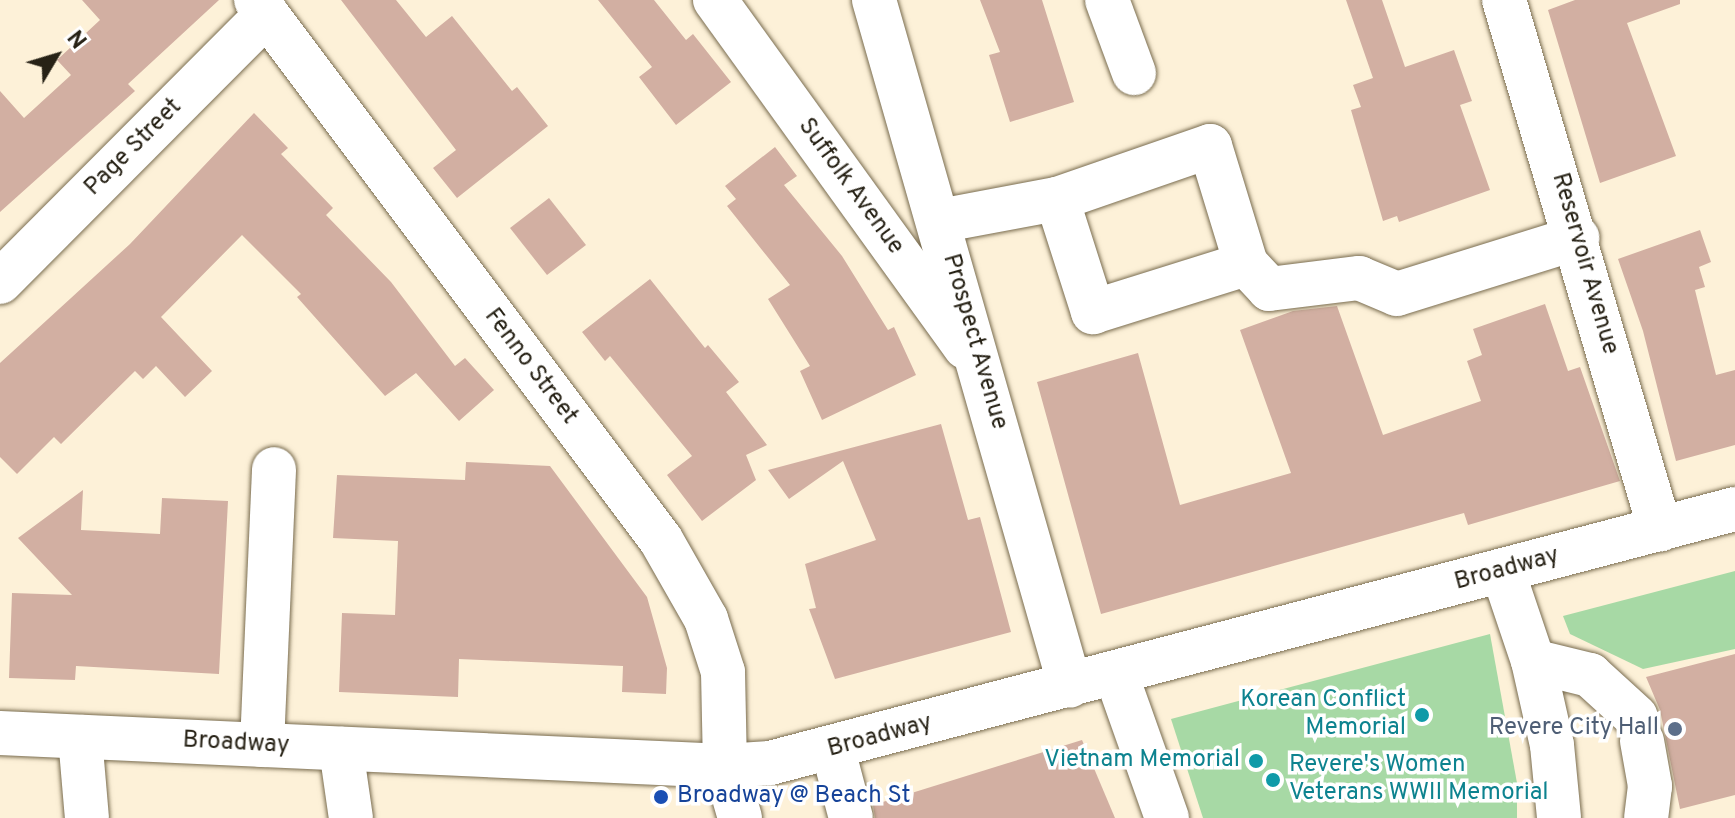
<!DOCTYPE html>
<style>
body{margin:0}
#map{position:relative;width:1735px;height:818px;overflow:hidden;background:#fdf1d8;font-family:Overpass,sans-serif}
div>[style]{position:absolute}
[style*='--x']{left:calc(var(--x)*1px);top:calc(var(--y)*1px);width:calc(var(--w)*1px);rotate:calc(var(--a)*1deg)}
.green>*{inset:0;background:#a7d9a5}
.building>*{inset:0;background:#d2afa2}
.roads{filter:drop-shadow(0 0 2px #796c4f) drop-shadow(0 0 2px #796c4f)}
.minor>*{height:44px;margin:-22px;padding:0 22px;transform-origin:22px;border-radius:22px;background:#fff}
.major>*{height:44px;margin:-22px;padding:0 22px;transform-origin:22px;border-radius:22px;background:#fff}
.dots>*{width:22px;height:22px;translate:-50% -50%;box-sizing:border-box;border:4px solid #fff;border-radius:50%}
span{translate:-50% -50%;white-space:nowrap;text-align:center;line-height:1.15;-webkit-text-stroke:7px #fff;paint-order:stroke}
.street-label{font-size:24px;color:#272216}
.culture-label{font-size:24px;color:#0d838f}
.right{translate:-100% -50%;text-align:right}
.left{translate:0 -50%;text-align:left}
.service-label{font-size:24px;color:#4e5e75}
.transit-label{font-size:24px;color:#164399}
.north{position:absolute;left:16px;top:16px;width:80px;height:80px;-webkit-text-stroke:6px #fff;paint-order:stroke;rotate:52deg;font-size:22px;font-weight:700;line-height:32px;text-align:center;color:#272216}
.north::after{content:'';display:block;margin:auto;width:28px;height:36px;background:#272216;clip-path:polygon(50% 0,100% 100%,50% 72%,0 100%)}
</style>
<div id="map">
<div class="green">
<i style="clip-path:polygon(1735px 571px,1735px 649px,1643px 669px,1570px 634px,1563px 616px)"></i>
<i style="clip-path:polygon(1490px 634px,1517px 783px,1517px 818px,1203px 818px,1171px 719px)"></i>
</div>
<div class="building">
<i style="clip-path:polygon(82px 0,219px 0,128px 84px,135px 91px,0 212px,0 91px,24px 118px,71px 75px,57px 60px,100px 20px)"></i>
<i style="clip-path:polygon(341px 0,396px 0,426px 37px,452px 16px,512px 91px,517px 87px,548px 126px,457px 198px,433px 168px,456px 150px)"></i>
<i style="clip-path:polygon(598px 0,654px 0,686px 40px,693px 34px,731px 82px,676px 125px,639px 77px,652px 67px)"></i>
<i style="clip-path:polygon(980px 0,1042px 0,1074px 102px,1010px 122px,989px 55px,1000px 52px)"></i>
<i style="clip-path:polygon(1346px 0,1382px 0,1405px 67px,1454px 50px,1472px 101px,1460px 105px,1490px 190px,1399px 222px,1397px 216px,1383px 221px,1351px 110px,1361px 107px,1353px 85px,1373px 78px)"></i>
<i style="clip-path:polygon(1575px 0,1680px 0,1680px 4px,1627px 23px,1676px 156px,1600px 183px,1548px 10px)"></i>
<i style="clip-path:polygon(254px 113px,288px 148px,281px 154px,333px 208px,326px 215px,391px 282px,455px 366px,465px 358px,494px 390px,459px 421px,416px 373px,385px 396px,297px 297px,301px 294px,242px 235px,161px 317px,212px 371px,185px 397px,156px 366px,143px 379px,135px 371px,61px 444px,54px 437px,17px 474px,0 457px,0 363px,130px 244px)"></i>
<i style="clip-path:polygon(775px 147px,797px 176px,784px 185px,842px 256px,888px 330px,894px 327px,916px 375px,822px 420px,800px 371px,810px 366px,768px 299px,790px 285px,727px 206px,736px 199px,725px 186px)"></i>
<i style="clip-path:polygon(549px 198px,586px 245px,547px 275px,510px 228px)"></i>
<i style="clip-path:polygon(1700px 230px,1711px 262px,1699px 267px,1705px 287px,1695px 290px,1716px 375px,1735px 370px,1735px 445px,1676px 461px,1643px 331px,1618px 259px)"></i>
<i style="clip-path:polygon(650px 279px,705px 348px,708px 345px,739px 382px,726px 392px,767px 445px,746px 455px,756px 480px,702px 521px,667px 475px,692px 456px,610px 356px,605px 361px,582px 332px)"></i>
<i style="clip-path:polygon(1545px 304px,1568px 371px,1580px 367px,1620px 481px,1468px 525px,1464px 513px,1101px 614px,1037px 382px,1138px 353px,1180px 505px,1291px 473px,1240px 330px,1293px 311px,1337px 306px,1383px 435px,1481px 401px,1467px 361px,1482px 355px,1473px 329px)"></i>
<i style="clip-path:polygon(941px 424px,968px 520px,980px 517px,1011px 632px,835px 679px,809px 609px,816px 608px,805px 564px,876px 540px,843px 461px,789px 499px,768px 470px)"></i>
<i style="clip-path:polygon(466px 462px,550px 466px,647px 597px,667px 668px,666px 694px,622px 692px,623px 666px,459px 659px,458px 697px,339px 692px,342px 613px,395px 615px,398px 541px,333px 538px,337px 475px,465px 480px)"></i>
<i style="clip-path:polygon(83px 490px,81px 530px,160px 534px,162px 498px,228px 501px,219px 674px,76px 666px,75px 680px,9px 678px,12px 593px,72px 595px,18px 538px)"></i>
<i style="clip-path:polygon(1735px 654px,1735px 795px,1680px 809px,1660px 710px,1646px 677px)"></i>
<i style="clip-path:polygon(1082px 740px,1115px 818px,875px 818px,873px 805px)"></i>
</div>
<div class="roads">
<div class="minor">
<i style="--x:256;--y:0;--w:675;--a:53.13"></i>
<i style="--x:661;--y:540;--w:91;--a:60.3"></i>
<i style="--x:706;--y:619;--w:56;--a:72.2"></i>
<i style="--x:723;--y:672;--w:94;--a:88.8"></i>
<i style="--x:725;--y:766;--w:54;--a:73.9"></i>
<i style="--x:715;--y:0;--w:428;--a:54.2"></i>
<i style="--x:874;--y:0;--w:713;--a:74.05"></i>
<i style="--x:1107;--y:0;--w:78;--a:69.7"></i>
<i style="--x:1504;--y:0;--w:552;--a:73.57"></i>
<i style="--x:1057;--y:199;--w:119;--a:72.3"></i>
<i style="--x:1093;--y:312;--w:160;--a:-17.4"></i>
<i style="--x:939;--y:221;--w:120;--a:-10.6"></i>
<i style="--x:1057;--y:199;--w:162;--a:-19.1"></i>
<i style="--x:1210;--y:146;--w:123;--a:73"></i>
<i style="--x:1246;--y:264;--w:34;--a:47"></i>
<i style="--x:1269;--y:289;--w:91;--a:-7"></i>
<i style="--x:1359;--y:278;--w:41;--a:22.8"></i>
<i style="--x:1397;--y:294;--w:189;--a:-17.3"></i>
<i style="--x:0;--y:282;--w:378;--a:-45.1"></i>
<i style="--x:1503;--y:572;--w:94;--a:71.4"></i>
<i style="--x:1533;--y:661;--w:86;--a:77.3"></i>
<i style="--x:1552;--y:745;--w:73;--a:84.5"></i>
<i style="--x:1533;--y:661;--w:59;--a:13.8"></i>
<i style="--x:1590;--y:675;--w:62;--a:42.4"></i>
<i style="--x:1116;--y:674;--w:153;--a:70.5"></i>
<i style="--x:80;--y:737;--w:81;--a:85.1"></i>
<i style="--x:1642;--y:741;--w:46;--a:79.9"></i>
<i style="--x:1650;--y:786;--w:32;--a:97"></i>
<i style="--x:262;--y:745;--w:276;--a:-87.5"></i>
<i style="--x:341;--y:749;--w:70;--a:81.8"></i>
<i style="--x:833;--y:750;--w:70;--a:75.2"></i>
</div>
<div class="major">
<i style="--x:0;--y:733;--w:726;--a:2.61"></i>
<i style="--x:725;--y:766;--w:45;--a:-3.8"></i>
<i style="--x:770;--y:763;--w:998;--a:-14.75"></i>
</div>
</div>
<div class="dots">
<i style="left:1422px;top:715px;background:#0f9aa8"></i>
<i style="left:1675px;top:729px;background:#5c6f8a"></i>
<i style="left:1256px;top:761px;background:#0f9aa8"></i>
<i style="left:1273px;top:780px;background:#0f9aa8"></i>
<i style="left:661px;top:797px;background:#1a4fb4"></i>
</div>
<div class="street-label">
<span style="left:134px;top:148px;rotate:-45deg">Page Street</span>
<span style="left:850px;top:187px;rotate:54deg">Suffolk Avenue</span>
<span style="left:1584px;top:264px;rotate:74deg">Reservoir Avenue</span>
<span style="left:974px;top:342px;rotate:74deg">Prospect Avenue</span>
<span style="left:530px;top:367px;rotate:53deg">Fenno Street</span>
<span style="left:1507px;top:570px;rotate:-15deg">Broadway</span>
<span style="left:880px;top:737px;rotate:-15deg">Broadway</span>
<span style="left:236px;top:744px;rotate:3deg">Broadway</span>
</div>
<div class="culture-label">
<span class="right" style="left:1406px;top:715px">Korean Conflict<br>Memorial</span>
<span class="right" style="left:1240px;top:761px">Vietnam Memorial</span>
<span class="left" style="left:1289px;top:780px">Revere's Women<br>Veterans WWII Memorial</span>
</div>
<div class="service-label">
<span class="right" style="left:1659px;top:729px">Revere City Hall</span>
</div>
<div class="transit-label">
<span class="left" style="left:677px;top:797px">Broadway @ Beach St</span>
</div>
<div class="north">N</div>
</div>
